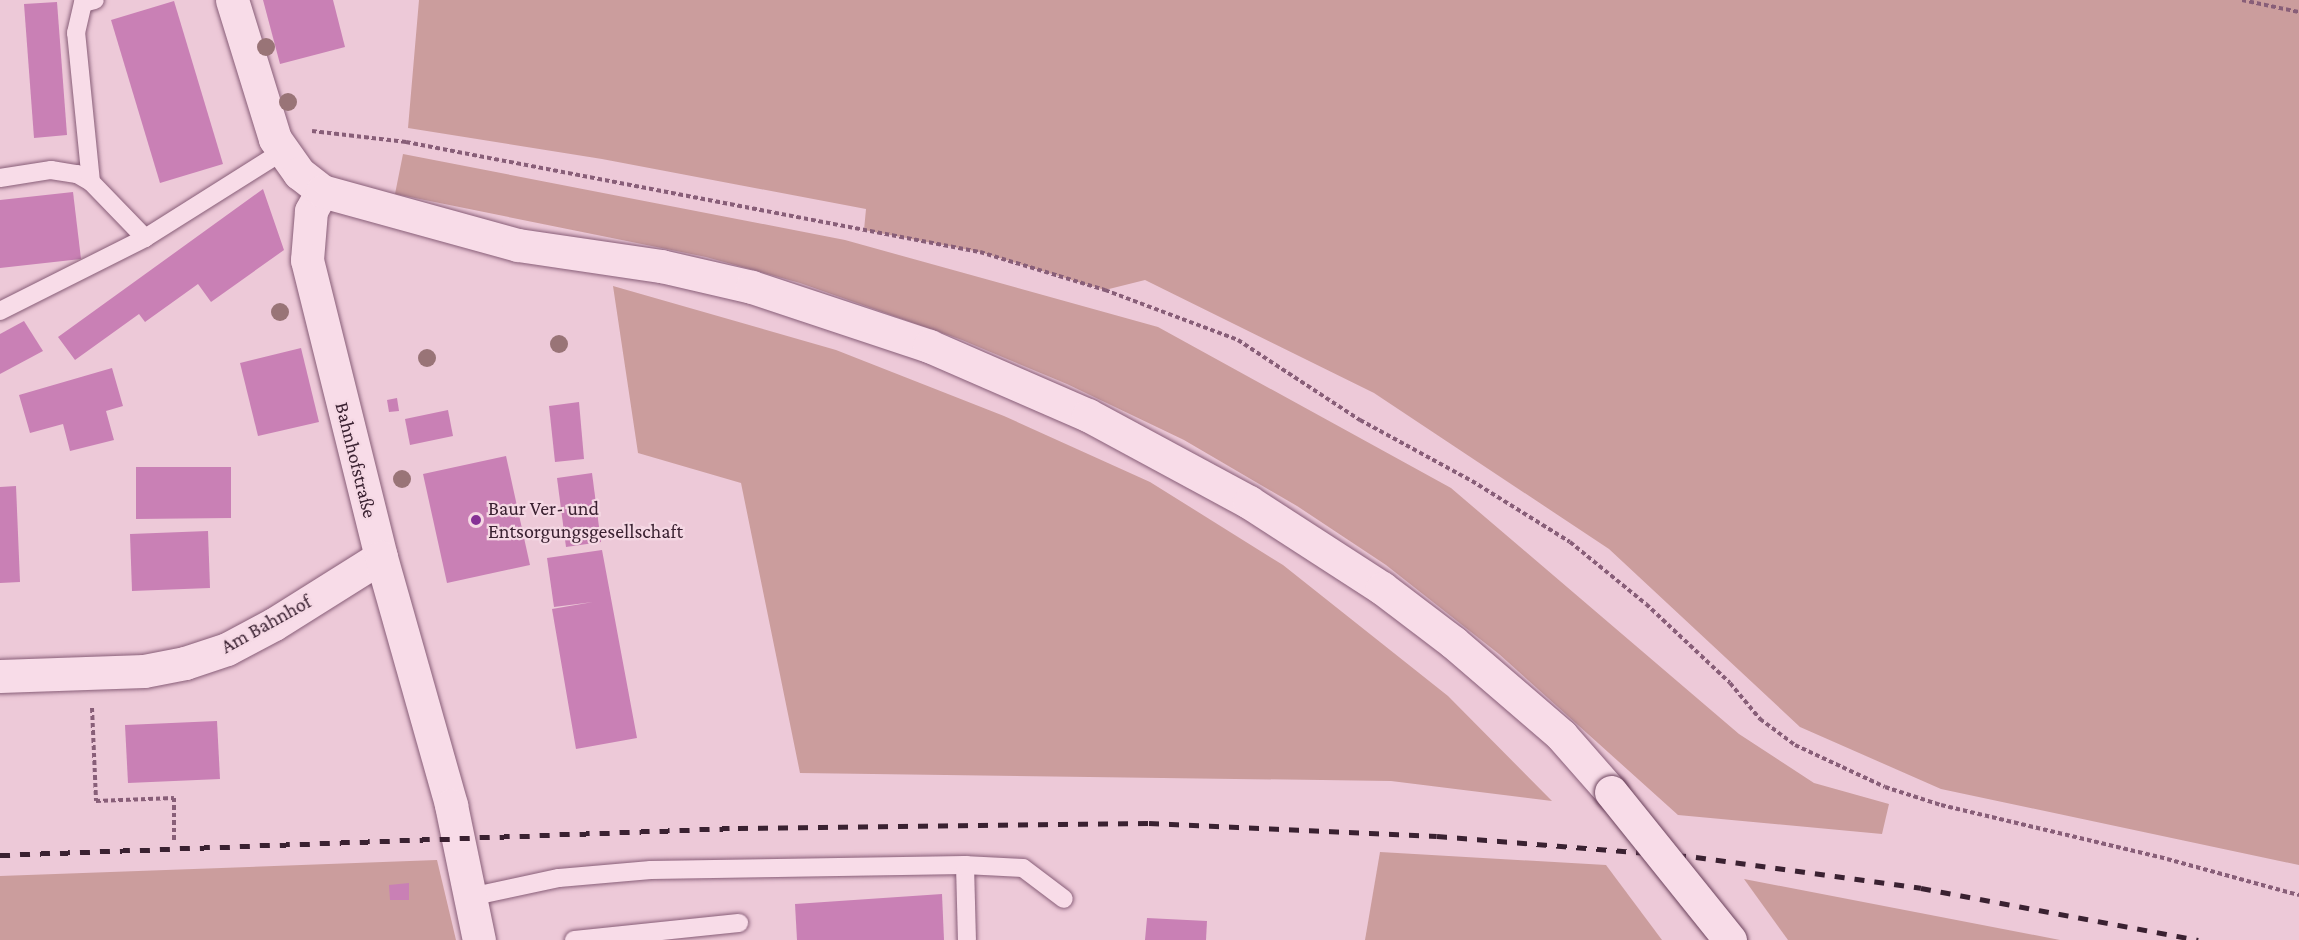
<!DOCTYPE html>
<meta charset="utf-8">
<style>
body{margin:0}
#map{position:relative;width:2299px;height:940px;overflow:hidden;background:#edc9d8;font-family:"Crimson Pro",serif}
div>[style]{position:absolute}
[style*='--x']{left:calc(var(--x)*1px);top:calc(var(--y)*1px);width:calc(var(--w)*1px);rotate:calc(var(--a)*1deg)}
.green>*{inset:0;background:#cb9d9d}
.building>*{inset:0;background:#c980b5}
.path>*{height:4px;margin-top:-2px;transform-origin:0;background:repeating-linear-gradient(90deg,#885e78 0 4.5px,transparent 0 7.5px)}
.roads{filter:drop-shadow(0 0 2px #885e78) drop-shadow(0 0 2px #885e78)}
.service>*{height:18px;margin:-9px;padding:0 9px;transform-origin:9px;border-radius:9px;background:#f8dce8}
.minor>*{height:33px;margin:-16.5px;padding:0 16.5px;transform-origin:16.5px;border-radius:16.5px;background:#f8dce8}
.tertiary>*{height:33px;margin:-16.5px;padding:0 16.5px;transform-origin:16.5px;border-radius:16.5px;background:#f8dce8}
.secondary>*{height:33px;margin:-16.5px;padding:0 16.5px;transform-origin:16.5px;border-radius:16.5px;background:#f8dce8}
.rail>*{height:4.5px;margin-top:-2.25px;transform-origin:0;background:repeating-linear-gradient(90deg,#3a2131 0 10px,transparent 0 20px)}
.bridges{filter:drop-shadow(0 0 2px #6a415b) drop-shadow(0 0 2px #6a415b)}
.secondary-bridge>*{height:33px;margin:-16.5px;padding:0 16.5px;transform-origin:16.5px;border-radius:16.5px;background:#f8dce8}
.trees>*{width:18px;height:18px;margin:-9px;border-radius:50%;background:#997477}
.dots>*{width:16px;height:16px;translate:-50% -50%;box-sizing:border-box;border:3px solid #f5d8e4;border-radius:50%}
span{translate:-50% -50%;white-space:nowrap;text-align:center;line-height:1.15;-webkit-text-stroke:4.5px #f5d8e4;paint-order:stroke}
.street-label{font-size:20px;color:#3a2131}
.poi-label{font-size:20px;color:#3a2131}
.left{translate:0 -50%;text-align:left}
</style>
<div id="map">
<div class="green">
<i style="clip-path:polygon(419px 0,2299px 0,2299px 865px,1941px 789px,1800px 727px,1609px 549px,1374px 393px,1145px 280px,1105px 290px,980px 252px,864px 230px,866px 209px,602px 159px,408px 128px)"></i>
<i style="clip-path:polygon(403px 154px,845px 240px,1158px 327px,1451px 488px,1739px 734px,1814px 783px,1889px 804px,1882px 834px,1678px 815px,1499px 654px,1386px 565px,1297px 506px,1184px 440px,1067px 384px,962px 340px,800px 283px,706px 257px,395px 194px)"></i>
<i style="clip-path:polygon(613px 286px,836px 350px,1004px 416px,1150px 482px,1283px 565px,1448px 696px,1552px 801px,1391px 781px,800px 773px,741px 483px,638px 453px)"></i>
<i style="clip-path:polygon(1380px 852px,1606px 865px,1662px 940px,1365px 940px)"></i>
<i style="clip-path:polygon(437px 860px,456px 940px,0 940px,0 876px)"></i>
<i style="clip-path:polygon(1744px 879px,2060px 940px,1788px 940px)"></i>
</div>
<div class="building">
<i style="clip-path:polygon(263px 0,333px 0,345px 47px,280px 64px)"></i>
<i style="clip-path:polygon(174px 1px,223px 164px,160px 183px,111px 20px)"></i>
<i style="clip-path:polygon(57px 2px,67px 135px,34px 138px,24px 4px)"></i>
<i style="clip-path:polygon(263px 189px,284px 250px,211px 302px,198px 284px,145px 322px,139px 314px,75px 360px,58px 337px)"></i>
<i style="clip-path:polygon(73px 192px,81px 259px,0 268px,0 200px)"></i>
<i style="clip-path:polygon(24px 321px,43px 351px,0 374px,0 334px)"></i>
<i style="clip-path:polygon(301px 348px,319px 422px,258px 436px,240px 363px)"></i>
<i style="clip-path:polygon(112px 368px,123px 406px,106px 411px,114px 440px,70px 451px,63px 424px,30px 433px,19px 395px)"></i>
<i style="clip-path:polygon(397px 398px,399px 411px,389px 412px,387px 400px)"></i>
<i style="clip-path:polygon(579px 402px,584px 459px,555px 462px,549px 406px)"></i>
<i style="clip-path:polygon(448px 410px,453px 436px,410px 445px,405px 419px)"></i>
<i style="clip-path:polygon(506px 456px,530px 565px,447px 583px,423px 474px)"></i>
<i style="clip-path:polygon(136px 467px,231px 467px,231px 518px,136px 519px)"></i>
<i style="clip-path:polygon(592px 473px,601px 542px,566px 547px,557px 478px)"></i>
<i style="clip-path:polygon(16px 486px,20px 582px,0 583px,0 487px)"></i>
<i style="clip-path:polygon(208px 531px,210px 588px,132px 591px,130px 534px)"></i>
<i style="clip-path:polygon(602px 550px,637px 738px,576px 749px,552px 609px,593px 602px,554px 607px,547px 558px)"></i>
<i style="clip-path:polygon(217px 721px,220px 779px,128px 783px,125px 725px)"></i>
<i style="clip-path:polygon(409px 883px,409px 900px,390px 900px,389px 885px)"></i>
<i style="clip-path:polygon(942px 894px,944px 940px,797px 940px,795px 904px)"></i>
<i style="clip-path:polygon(1147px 918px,1207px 921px,1206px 940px,1145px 940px)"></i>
</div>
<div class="path">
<i style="--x:2242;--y:0;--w:58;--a:11.9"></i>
<i style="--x:312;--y:131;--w:95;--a:6.7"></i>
<i style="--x:406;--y:142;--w:584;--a:10.85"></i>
<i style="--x:980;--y:252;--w:131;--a:16.9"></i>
<i style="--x:1105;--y:290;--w:142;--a:20.6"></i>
<i style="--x:1238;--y:340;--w:146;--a:33.3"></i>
<i style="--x:1360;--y:420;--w:128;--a:28.6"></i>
<i style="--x:1472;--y:481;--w:115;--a:31.9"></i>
<i style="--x:1570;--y:542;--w:98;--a:39.2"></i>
<i style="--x:1646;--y:604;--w:115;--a:43.2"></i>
<i style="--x:1730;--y:683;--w:47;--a:50.2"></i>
<i style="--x:1760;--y:719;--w:44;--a:36.6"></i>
<i style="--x:1795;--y:745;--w:99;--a:25"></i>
<i style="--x:1885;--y:787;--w:59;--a:17.8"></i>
<i style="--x:1941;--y:805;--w:232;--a:13.4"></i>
<i style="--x:2167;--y:859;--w:137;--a:15.3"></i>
<i style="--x:92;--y:708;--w:93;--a:87.5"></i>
<i style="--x:96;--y:801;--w:78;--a:-2.2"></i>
<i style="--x:174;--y:798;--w:43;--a:90"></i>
</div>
<div class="roads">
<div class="service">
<i style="--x:0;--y:178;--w:52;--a:-8.9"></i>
<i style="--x:51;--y:170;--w:26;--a:9"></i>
<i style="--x:77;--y:174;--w:16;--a:30"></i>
<i style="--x:91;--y:182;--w:78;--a:46"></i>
<i style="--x:91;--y:182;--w:150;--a:-95.7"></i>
<i style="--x:76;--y:33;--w:31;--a:-77"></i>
<i style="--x:83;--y:3;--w:12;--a:-14"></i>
<i style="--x:0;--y:311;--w:162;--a:-26.7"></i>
<i style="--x:145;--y:238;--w:163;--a:-32.2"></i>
<i style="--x:965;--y:865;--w:75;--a:88.5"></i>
<i style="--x:470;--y:897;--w:91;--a:-12.1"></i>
<i style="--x:559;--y:878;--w:92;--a:-5"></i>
<i style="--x:651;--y:870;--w:314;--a:-0.9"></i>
<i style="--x:965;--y:865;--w:58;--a:3"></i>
<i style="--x:1023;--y:868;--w:51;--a:37.1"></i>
<i style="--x:574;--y:940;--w:166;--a:-5.9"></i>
</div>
<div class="minor">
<i style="--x:0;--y:676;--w:144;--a:-2"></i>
<i style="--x:144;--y:671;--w:42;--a:-11"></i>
<i style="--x:185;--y:663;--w:44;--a:-18.4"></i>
<i style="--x:227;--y:649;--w:53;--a:-28"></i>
<i style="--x:274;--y:624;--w:126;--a:-32.1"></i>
</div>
<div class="tertiary">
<i style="--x:322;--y:191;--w:23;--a:119"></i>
<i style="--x:311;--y:211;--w:49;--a:94.7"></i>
<i style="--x:307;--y:260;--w:306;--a:76"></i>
<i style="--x:381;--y:557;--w:258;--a:74.2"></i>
<i style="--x:451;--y:805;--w:138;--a:78.3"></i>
</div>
<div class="secondary">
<i style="--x:232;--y:0;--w:145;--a:72.8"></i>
<i style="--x:275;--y:139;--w:42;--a:54.8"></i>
<i style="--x:299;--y:173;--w:29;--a:38"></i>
<i style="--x:322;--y:191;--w:203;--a:15.4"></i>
<i style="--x:518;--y:245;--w:145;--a:8.4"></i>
<i style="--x:661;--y:266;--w:93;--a:13"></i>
<i style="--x:752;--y:287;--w:187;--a:18.4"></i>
<i style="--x:929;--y:346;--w:173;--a:23.5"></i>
<i style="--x:1088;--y:415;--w:183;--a:28.4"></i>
<i style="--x:1249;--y:502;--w:158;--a:32.9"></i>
<i style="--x:1382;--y:588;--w:89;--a:37.3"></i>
<i style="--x:1453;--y:642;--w:143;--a:40.7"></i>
<i style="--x:1561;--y:735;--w:76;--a:48.7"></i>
</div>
</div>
<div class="rail">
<i style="--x:0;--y:855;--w:738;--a:-2.1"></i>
<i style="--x:738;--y:828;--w:411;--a:-0.7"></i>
<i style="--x:1149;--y:823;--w:288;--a:2.6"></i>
<i style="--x:1437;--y:836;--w:260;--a:4.6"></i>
<i style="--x:1696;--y:857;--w:227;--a:7.8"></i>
<i style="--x:1921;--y:888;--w:282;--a:10.6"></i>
</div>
<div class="bridges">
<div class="secondary-bridge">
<i style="--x:1611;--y:792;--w:190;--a:51.2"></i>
</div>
</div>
<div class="trees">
<i style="left:266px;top:47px"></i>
<i style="left:288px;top:102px"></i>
<i style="left:280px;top:312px"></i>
<i style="left:559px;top:344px"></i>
<i style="left:427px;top:358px"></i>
<i style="left:402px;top:479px"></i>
</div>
<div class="dots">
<i style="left:476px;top:520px;background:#863195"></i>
</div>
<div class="street-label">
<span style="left:356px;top:460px;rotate:76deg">Bahnhofstraße</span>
<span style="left:266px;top:624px;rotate:-29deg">Am Bahnhof</span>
</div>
<div class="poi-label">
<span class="left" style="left:488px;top:520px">Baur Ver- und<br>Entsorgungsgesellschaft</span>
</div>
</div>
